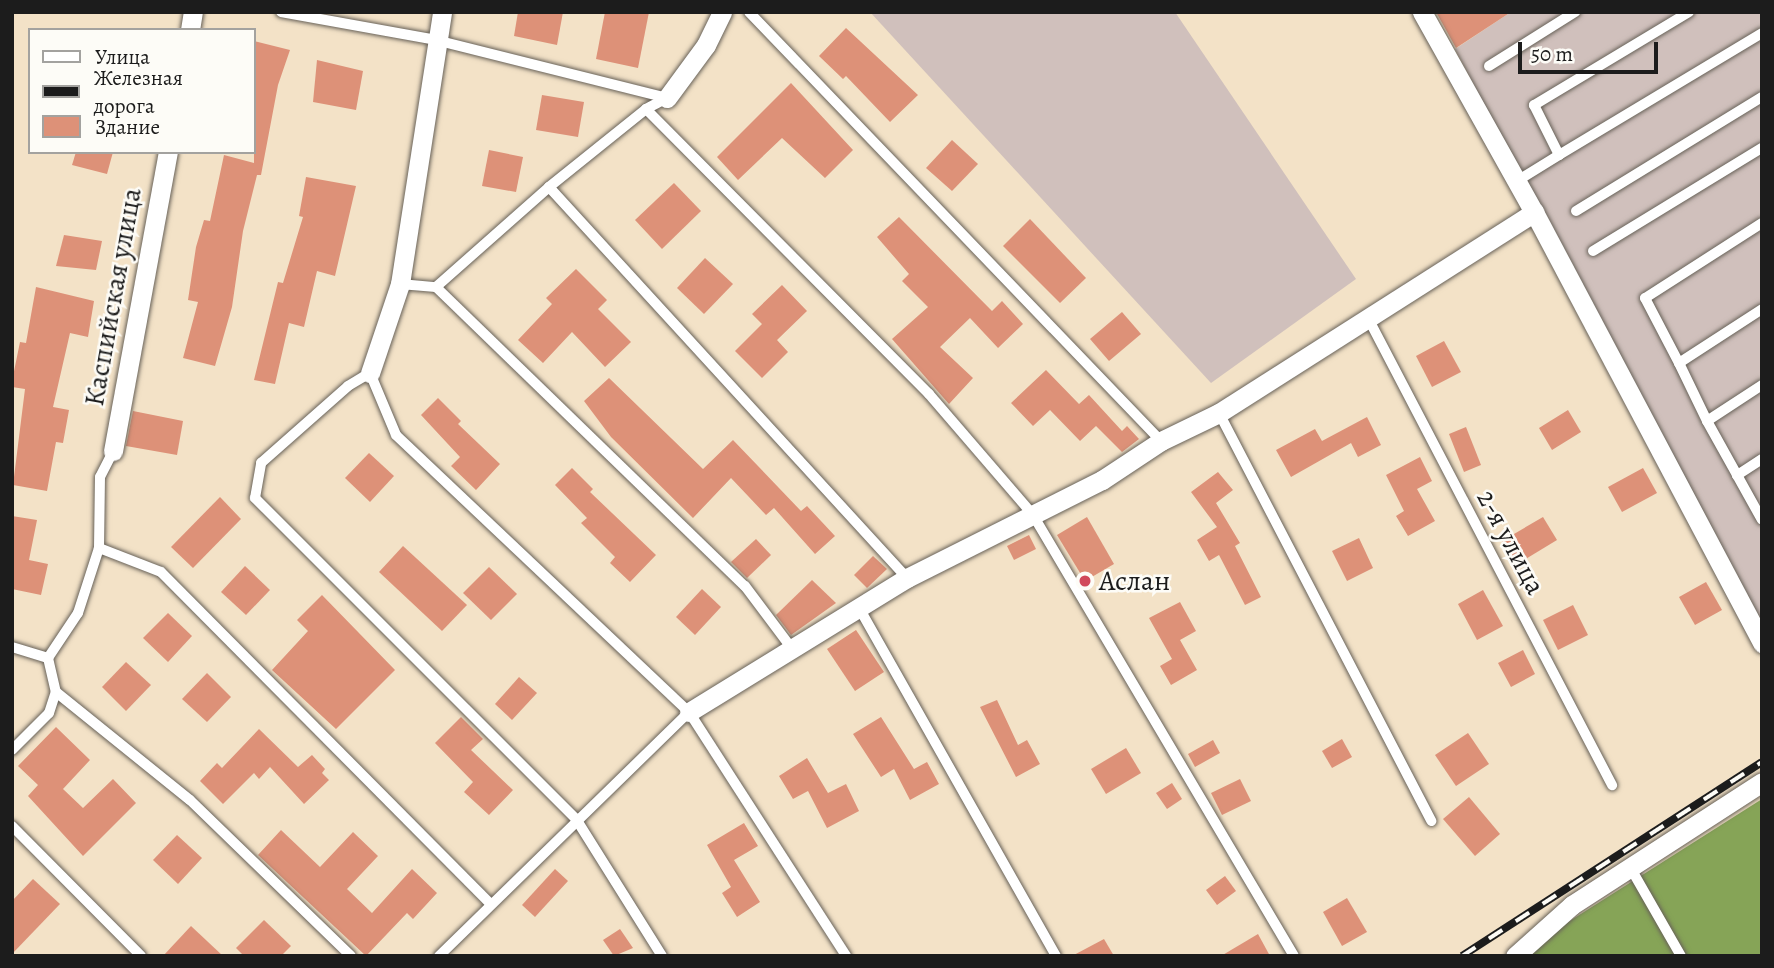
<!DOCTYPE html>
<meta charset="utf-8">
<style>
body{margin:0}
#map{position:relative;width:1774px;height:968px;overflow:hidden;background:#f3e2c7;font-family:Alegreya,serif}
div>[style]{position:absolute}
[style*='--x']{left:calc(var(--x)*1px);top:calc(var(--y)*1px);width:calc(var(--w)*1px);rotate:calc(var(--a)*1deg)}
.industrial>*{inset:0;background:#d0c0bc}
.forest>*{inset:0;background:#86a457}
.building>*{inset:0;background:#dd9178}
.roads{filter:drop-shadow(0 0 2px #676158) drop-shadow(0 0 2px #676158)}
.lane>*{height:10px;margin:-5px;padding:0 5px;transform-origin:5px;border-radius:5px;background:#fff}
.street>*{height:19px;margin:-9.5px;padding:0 9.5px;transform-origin:9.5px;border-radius:9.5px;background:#fff}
.rail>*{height:8px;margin-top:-4px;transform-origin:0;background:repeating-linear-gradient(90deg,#fdfcf7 0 16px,#1c1c1c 0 32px);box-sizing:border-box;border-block:2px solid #1c1c1c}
.dots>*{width:19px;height:19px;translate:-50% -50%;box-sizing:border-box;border:4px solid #fdfcf7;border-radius:50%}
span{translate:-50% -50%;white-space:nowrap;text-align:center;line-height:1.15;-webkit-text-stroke:5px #fdfcf7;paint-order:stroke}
.street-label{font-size:28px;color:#1c1c1c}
.poi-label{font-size:28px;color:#1c1c1c}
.left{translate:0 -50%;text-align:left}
.frame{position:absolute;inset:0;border:14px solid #1c1c1c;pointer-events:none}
.legend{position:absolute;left:28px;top:28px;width:228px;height:126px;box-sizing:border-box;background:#fdfcf7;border:2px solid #a3a29f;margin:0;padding:9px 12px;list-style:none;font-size:21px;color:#1c1c1c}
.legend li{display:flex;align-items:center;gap:14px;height:35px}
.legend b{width:35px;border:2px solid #a3a29f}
.scale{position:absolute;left:1518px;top:42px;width:140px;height:32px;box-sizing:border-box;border:4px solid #1c1c1c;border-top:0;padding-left:9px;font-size:21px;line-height:24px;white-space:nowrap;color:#1c1c1c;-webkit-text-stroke:5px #fdfcf7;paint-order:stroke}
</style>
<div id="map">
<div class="industrial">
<i style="clip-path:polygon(870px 12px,1175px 12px,1356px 279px,1211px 383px)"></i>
<i style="clip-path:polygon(1511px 12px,1762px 12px,1762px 628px,1455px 49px)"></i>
</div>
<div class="forest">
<i style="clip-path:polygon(1762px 799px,1762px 956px,1516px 956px,1535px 943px)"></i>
</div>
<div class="building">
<i style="clip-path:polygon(518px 12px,563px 12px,557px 45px,514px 36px)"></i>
<i style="clip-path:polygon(605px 12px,649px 12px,638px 68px,596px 59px)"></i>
<i style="clip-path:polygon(1436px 12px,1511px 12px,1456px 48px)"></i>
<i style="clip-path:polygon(846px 28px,918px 95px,890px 122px,846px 76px,843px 79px,819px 56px)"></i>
<i style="clip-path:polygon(254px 41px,290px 50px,278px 85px,261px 175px,257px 175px,243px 231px,232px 307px,215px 366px,183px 358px,198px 302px,188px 300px,196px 247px,204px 220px,210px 221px,224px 155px,254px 163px)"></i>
<i style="clip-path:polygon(317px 60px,363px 71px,356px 110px,313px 102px)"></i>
<i style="clip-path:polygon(791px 83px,853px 150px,825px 178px,782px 138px,738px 180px,717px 157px)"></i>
<i style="clip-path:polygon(542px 95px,584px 102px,578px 137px,536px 130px)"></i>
<i style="clip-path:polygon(952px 140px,978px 164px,952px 191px,926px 168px)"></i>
<i style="clip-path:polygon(489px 150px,523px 157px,516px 192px,482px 186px)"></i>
<i style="clip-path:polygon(76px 152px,113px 152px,107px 174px,72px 165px)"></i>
<i style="clip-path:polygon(306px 177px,356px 186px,335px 276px,317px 271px,304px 327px,289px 323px,275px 384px,254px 380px,278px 282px,283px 283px,303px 217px,299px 216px)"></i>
<i style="clip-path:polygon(674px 183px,701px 211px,662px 249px,635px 220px)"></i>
<i style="clip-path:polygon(899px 217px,992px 311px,1002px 301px,1023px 324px,998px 348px,970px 318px,940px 347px,973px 378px,949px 404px,892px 339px,928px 307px,902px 281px,909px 274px,877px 237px)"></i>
<i style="clip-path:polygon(1030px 219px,1086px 278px,1060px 303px,1003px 246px)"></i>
<i style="clip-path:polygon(64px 235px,102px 241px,96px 270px,56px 266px)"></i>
<i style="clip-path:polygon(705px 258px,733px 284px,704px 314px,677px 288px)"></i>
<i style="clip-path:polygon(576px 269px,607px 300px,598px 309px,631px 342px,605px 367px,572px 332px,543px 363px,518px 340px,552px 304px,546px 298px)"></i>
<i style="clip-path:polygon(782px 285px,807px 311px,777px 340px,788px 352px,762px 378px,735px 351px,762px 324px,752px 314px)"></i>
<i style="clip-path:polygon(36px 287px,94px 301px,88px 337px,70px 333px,53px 407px,69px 410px,63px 443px,56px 442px,47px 491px,13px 485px,25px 389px,12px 387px,12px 381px,20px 342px,26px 343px)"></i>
<i style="clip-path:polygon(1122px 312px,1141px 334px,1109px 361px,1090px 339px)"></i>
<i style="clip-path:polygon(1444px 341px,1461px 372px,1432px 387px,1416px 356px)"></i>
<i style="clip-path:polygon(1046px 370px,1079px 404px,1089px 395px,1122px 431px,1127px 426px,1139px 439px,1122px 452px,1096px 426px,1080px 441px,1050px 410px,1033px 426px,1011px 403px)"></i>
<i style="clip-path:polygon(609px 378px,703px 469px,733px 440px,801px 511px,807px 506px,835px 536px,815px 554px,774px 508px,766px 515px,731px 478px,693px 518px,611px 437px,584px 401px)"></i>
<i style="clip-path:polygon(438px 398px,461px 421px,458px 424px,500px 464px,476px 490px,451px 466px,460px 457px,421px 415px)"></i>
<i style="clip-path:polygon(1568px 410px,1581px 432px,1552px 450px,1539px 428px)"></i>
<i style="clip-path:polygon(133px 411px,183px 421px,177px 455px,126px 446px)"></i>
<i style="clip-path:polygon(1367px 417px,1381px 445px,1358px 457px,1351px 443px,1291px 477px,1276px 450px,1315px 429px,1322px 441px)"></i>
<i style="clip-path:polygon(1466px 427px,1481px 465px,1464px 472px,1449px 434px)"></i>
<i style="clip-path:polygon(369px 453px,394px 476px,370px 502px,345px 478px)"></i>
<i style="clip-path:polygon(1420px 457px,1432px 481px,1417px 489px,1435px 521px,1408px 536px,1396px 516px,1404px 511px,1386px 475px)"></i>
<i style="clip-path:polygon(572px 468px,593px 489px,590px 492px,656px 555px,630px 582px,610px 563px,615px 557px,581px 523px,587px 518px,555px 485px)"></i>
<i style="clip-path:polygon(1643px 468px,1657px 493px,1622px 512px,1608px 487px)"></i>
<i style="clip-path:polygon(1218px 472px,1233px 490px,1216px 503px,1240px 543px,1235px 546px,1261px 597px,1245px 605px,1219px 555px,1209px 561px,1197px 540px,1217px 527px,1191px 492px)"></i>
<i style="clip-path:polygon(220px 497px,241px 519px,193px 568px,171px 547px)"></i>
<i style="clip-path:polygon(12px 516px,37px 520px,29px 560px,48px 564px,41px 595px,12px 589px)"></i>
<i style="clip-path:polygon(1087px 517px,1114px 564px,1085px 581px,1057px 535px)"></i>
<i style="clip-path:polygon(1543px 517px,1557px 540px,1516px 565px,1502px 541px)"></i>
<i style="clip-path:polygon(1029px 535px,1036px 549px,1014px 560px,1007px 546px)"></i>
<i style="clip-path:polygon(1359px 538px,1373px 568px,1347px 581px,1332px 551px)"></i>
<i style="clip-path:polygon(756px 539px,771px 555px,747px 578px,731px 562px)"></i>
<i style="clip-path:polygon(403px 546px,467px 605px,442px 631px,379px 572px)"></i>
<i style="clip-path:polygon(873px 556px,887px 569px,867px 588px,854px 575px)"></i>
<i style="clip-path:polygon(245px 566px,270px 590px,246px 615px,221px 592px)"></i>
<i style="clip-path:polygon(489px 567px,517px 594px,491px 620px,463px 593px)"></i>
<i style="clip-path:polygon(812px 580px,836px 603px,791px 635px,776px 615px)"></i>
<i style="clip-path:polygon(1706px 582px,1722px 610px,1695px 625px,1679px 597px)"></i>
<i style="clip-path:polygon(702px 589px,721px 607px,695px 635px,676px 617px)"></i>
<i style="clip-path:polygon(1483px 590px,1503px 626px,1477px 640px,1458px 604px)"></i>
<i style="clip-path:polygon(322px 595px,395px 670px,336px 729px,272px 670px,308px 631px,297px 620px)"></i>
<i style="clip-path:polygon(1180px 602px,1196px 631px,1180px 640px,1197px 670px,1171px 685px,1160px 666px,1172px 659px,1149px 618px)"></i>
<i style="clip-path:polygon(1573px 605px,1588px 635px,1558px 650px,1543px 620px)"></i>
<i style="clip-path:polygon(168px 613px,192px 636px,168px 662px,143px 638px)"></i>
<i style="clip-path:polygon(856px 630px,884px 672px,855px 691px,827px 649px)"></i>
<i style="clip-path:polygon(1523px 650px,1535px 674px,1511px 687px,1498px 663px)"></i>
<i style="clip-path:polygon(126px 662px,151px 685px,126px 711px,102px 687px)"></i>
<i style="clip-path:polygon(207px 673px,231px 697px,207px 722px,182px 699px)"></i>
<i style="clip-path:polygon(519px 677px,537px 693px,512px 720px,495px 704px)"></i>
<i style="clip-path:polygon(997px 700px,1018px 745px,1027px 740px,1040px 764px,1016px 777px,980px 707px)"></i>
<i style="clip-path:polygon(461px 717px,483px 739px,471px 750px,513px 790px,489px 815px,464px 792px,473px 782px,435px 743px)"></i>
<i style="clip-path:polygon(881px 717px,914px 769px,927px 762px,939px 784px,910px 800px,894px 769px,881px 777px,853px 734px)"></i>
<i style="clip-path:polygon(56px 727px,90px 760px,63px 789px,83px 808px,113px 779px,136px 803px,83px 856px,28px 796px,38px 785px,18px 766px)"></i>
<i style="clip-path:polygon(259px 729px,298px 767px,312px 755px,325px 769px,322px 773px,329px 780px,304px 804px,270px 767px,259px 779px,254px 773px,223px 804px,200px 781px,217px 763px,222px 768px)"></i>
<i style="clip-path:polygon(1468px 733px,1489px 764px,1456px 786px,1435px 755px)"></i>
<i style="clip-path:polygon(1342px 739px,1352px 757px,1332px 768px,1322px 751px)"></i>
<i style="clip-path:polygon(1213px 740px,1220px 753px,1195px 767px,1188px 754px)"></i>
<i style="clip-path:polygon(1126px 748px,1141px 773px,1106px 794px,1091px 769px)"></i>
<i style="clip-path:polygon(807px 758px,828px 793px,846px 784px,859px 811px,827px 828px,808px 791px,793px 799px,779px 776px)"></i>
<i style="clip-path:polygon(1240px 779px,1251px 801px,1222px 815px,1211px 793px)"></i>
<i style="clip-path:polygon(1172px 783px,1182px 799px,1167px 809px,1156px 793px)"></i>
<i style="clip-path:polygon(1469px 797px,1500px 834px,1475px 856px,1443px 819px)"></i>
<i style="clip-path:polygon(744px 823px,758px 846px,734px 860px,760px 902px,737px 917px,722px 893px,731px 887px,707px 845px)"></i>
<i style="clip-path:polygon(281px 830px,320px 867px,353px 832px,378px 856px,347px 889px,372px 913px,412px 869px,437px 893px,413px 919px,407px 913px,366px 956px,258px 855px)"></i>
<i style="clip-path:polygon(177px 835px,202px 858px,178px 884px,153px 860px)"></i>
<i style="clip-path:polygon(555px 869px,568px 881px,535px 917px,522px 905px)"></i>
<i style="clip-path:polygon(1225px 876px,1236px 891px,1217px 905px,1206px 890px)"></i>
<i style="clip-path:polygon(33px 879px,60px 904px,12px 954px,12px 901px)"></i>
<i style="clip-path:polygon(1347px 898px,1367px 932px,1342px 946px,1323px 912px)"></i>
<i style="clip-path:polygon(264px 920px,291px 946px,281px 956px,244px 956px,236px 948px)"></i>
<i style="clip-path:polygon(191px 926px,223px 956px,163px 956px)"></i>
<i style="clip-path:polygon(620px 929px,633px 948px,614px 956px,603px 940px)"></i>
<i style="clip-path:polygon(1258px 934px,1270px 956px,1221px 956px)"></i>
<i style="clip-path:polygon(1104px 939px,1114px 956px,1072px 956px)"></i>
</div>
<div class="roads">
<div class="lane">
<i style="--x:281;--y:12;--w:158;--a:10.2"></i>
<i style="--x:436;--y:40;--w:238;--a:14.1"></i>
<i style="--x:749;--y:12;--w:595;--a:46.16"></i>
<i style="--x:1689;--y:12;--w:181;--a:149"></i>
<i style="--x:1534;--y:105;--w:56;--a:63.4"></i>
<i style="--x:1559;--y:155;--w:237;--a:-31"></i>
<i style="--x:1489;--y:66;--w:102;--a:-32.1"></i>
<i style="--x:646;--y:109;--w:402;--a:45.2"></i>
<i style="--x:929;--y:394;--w:160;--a:49.3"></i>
<i style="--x:1033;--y:515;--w:512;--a:59.38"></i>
<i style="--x:1517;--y:181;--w:49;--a:-31.8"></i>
<i style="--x:549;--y:187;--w:530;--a:47.52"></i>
<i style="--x:1576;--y:211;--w:218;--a:-31.5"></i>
<i style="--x:1762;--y:223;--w:139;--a:147.3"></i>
<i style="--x:1645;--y:298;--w:73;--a:62.4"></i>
<i style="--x:1679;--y:363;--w:99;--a:-33"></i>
<i style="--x:1593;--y:251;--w:198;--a:-31.4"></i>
<i style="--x:400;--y:284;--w:36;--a:5"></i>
<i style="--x:436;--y:287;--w:151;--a:-41.5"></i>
<i style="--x:549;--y:187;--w:124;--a:-38.8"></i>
<i style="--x:646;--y:109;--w:24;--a:-28"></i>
<i style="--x:436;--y:287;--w:430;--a:44.1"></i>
<i style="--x:745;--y:586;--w:75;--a:53.1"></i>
<i style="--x:1369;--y:320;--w:525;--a:62.41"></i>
<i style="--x:1679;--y:363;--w:64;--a:64.2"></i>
<i style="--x:1707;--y:421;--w:66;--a:-33.2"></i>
<i style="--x:1219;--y:413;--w:460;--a:62.5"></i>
<i style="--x:1707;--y:421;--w:62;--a:60.9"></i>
<i style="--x:1762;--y:459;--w:30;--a:147"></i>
<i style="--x:1737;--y:475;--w:51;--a:60.9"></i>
<i style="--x:99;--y:548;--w:66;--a:21.2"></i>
<i style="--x:161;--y:572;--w:467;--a:45.2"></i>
<i style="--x:858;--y:606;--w:402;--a:60.5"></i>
<i style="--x:12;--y:647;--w:38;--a:17"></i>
<i style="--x:48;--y:658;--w:54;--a:-56.3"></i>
<i style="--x:78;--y:613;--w:68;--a:-72.1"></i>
<i style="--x:99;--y:548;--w:71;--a:-89.2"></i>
<i style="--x:100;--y:477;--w:29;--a:-63"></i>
<i style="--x:48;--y:658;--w:35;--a:77"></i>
<i style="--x:56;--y:692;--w:172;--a:38.9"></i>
<i style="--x:190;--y:800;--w:224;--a:44.1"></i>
<i style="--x:12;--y:750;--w:52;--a:-45"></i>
<i style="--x:49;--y:713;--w:22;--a:-72"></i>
<i style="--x:12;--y:826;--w:183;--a:45.2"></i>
<i style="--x:1630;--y:867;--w:103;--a:60.2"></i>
<i style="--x:439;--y:956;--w:349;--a:-44.3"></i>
<i style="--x:662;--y:956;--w:162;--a:-122.1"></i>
<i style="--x:576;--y:819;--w:454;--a:-135"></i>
<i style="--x:255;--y:498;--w:36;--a:-80"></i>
<i style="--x:261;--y:463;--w:116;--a:-41.5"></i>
<i style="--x:348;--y:386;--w:26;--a:-31"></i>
<i style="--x:370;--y:373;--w:67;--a:67.2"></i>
<i style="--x:396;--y:435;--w:403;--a:43.4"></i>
<i style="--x:689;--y:712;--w:290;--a:57.2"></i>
</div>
<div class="street">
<i style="--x:1422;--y:12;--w:229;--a:60.8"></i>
<i style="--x:1534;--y:212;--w:488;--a:62.1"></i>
<i style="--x:190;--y:30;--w:18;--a:-81"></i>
<i style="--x:667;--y:98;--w:66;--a:-53.7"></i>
<i style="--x:706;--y:45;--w:37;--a:-64"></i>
<i style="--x:370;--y:373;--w:94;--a:-71.4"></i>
<i style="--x:400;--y:284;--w:275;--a:-81.2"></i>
<i style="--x:113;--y:451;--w:304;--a:-79.6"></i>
<i style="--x:689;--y:712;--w:256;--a:-31.6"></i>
<i style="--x:907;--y:578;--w:218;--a:-26.7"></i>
<i style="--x:1102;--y:480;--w:71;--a:-33.5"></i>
<i style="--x:1161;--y:441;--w:64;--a:-25.8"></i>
<i style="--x:1219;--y:413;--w:374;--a:-32.5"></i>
<i style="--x:1515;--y:956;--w:76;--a:-41.8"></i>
<i style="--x:1572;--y:905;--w:226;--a:-32.9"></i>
</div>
</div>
<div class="rail">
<i style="--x:1462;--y:956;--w:357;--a:-32.9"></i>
</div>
<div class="dots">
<i style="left:1085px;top:581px;background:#d1495b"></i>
</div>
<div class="street-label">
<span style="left:113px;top:297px;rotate:-80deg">Каспийская улица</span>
<span style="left:1511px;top:542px;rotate:62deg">2-я улица</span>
</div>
<div class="poi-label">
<span class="left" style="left:1099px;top:581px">Аслан</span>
</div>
<div class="frame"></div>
<ul class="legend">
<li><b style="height:9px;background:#fff"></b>Улица</li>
<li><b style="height:9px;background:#1c1c1c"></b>Железная дорога</li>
<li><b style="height:19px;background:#dd9178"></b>Здание</li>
</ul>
<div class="scale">50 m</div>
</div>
